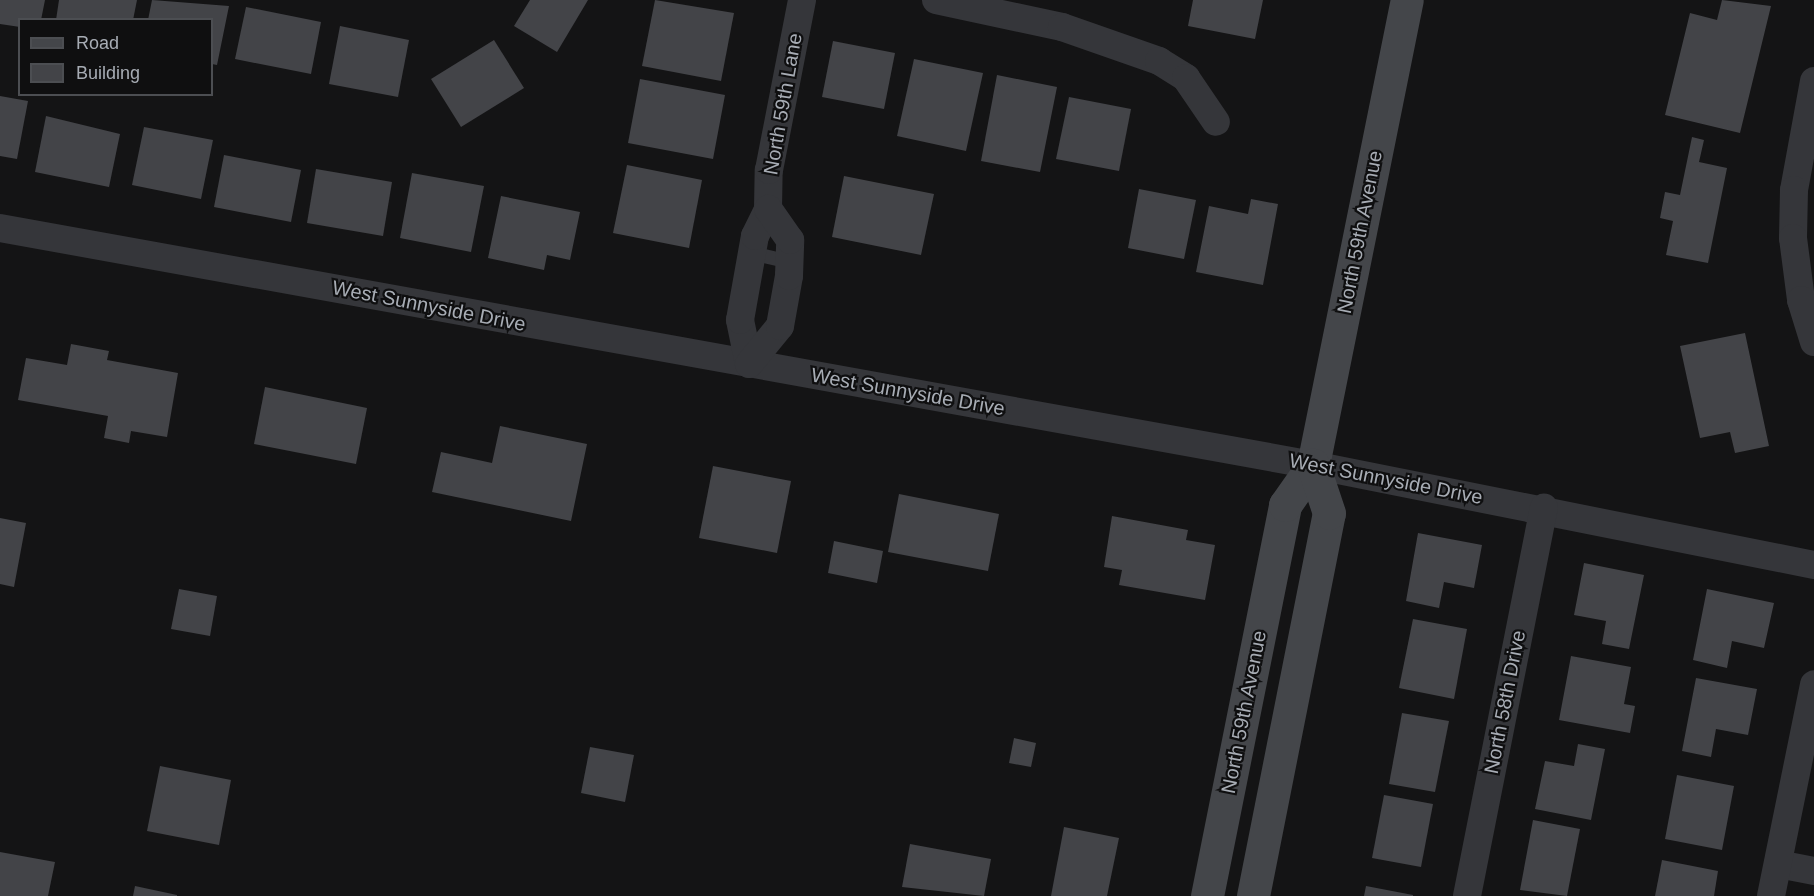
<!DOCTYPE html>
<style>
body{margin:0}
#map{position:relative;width:1814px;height:896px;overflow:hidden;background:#141415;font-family:Helvetica,sans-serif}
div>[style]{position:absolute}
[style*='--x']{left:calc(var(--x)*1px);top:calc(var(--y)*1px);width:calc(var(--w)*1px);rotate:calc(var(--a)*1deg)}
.building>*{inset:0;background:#434448}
.service>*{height:14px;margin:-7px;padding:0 7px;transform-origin:7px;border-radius:7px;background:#35363a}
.minor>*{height:28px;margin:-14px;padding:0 14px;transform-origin:14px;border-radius:14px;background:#35363a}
.secondary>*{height:33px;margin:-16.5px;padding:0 16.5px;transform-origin:16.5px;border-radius:16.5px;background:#44464a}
span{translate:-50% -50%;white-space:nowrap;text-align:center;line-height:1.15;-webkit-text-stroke:4.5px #0f0f10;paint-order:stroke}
.street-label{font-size:20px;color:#a7acb4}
.legend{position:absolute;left:18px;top:18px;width:195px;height:78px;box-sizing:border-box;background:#0f0f10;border:2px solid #4c4e52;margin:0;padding:8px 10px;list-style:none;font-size:18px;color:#a7acb4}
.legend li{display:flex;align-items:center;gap:12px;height:30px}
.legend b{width:30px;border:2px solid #4c4e52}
</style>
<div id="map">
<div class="building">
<i style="clip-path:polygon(0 0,45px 0,41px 20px,20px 20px,20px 27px,0 24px)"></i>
<i style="clip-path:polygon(59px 0,137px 0,133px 20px,56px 20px)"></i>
<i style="clip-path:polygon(152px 0,229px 6px,217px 65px,212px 64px,212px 20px,148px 20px)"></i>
<i style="clip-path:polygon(530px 0,588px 0,557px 52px,514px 26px)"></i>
<i style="clip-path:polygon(655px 0,734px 13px,721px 81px,642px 66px)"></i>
<i style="clip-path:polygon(1193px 0,1263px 0,1255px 39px,1188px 26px)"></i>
<i style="clip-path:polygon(1722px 0,1771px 6px,1740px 133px,1665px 115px,1690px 13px,1717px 20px)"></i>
<i style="clip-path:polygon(246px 7px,321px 22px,311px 74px,235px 59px)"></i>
<i style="clip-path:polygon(340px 26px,409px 40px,398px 97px,329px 84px)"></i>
<i style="clip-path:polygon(494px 40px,524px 88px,461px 127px,431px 79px)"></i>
<i style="clip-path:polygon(833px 41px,895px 53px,884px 109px,822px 97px)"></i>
<i style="clip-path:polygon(914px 59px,983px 73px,966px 151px,897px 136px)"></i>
<i style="clip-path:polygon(997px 75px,1057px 87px,1040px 172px,981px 161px)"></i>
<i style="clip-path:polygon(640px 79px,725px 95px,713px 159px,628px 143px)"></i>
<i style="clip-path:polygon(0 96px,28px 101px,17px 159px,0 156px)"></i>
<i style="clip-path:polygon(1069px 97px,1131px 109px,1119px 171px,1056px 159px)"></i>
<i style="clip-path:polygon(46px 116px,120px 134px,109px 187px,35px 172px)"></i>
<i style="clip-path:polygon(144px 127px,213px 140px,201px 199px,132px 185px)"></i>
<i style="clip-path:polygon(1692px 137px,1704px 140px,1699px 162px,1727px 168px,1708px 263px,1666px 255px,1673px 221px,1660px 218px,1665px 192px,1680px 195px)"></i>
<i style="clip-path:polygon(224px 155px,301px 170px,291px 222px,214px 207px)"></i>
<i style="clip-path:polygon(627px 165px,702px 180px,689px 248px,613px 233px)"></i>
<i style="clip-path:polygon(316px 169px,392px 182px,383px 236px,307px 223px)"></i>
<i style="clip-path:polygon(412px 173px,484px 186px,471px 252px,400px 238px)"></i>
<i style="clip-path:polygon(844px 176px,934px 194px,921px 255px,832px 237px)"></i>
<i style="clip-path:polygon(1139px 189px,1196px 200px,1184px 259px,1128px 248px)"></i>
<i style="clip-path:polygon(501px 196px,580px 212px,570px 260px,547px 255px,544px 270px,488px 258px)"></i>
<i style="clip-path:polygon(1251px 199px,1278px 204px,1263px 285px,1196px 272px,1209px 206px,1248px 214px)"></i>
<i style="clip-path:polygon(1745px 333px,1769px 446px,1735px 453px,1730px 432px,1700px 438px,1680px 346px)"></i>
<i style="clip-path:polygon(71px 344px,109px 351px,107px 360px,178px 373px,167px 437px,131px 431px,129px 443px,104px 438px,108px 416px,18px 400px,26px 358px,67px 365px)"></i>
<i style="clip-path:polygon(265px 387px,367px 408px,356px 464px,254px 444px)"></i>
<i style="clip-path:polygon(500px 426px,587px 444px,571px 521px,432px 492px,441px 452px,492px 463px)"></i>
<i style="clip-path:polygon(713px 466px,791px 481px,777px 553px,699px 538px)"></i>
<i style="clip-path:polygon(899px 494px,999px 514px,988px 571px,888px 552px)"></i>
<i style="clip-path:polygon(1112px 516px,1188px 530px,1186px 540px,1215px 545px,1205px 600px,1119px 585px,1122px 570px,1104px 567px)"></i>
<i style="clip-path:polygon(0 518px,26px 523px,14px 587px,0 584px)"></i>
<i style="clip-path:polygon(1418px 533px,1482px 545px,1474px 588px,1444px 582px,1439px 608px,1406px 601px)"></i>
<i style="clip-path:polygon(834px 541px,883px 551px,877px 583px,828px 573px)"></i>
<i style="clip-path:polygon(1584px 563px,1644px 575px,1629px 649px,1602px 644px,1606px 621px,1574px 615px)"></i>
<i style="clip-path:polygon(179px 589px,217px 596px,210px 636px,171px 629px)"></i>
<i style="clip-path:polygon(1707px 589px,1774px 603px,1764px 648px,1732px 641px,1727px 668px,1693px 660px)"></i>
<i style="clip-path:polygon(1413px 619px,1467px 629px,1454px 699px,1399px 688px)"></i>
<i style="clip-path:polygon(1571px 656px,1631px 667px,1624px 704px,1635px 706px,1630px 733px,1559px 720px)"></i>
<i style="clip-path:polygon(1696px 678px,1757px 689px,1748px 735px,1716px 729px,1711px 757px,1682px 751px)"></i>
<i style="clip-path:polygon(1402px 713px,1449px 721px,1435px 792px,1389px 784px)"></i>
<i style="clip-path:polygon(1014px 738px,1036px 743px,1031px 767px,1009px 763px)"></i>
<i style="clip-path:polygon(1578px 744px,1605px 749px,1591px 820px,1535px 809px,1545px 761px,1574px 766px)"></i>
<i style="clip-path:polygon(590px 747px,634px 755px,625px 802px,581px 793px)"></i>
<i style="clip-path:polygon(160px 766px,231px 780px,219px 845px,147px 831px)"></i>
<i style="clip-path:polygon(1677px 775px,1734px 786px,1722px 850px,1665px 839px)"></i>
<i style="clip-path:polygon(1384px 795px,1433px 804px,1421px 867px,1372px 858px)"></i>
<i style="clip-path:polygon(1533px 820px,1580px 829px,1567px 896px,1520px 890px)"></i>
<i style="clip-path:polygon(1064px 827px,1119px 838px,1107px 896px,1051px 896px)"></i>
<i style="clip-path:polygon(910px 844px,991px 859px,984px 896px,902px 887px)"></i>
<i style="clip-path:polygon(0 852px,55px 862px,48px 896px,0 896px)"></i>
<i style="clip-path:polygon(1662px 860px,1718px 871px,1714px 896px,1655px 896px)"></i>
<i style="clip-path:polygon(135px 886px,177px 895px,177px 896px,133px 896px)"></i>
<i style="clip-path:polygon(1366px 886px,1413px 895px,1413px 896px,1364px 896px)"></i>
</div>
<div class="service">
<i style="--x:751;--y:253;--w:40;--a:13"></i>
</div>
<div class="minor">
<i style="--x:936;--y:0;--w:129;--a:12.1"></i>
<i style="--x:1062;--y:27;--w:103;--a:19.3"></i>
<i style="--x:1159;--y:61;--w:32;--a:32"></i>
<i style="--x:1186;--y:78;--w:53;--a:55.7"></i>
<i style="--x:1814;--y:81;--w:111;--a:100.4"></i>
<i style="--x:1794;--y:190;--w:48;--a:91.2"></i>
<i style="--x:1793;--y:238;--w:63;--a:82.6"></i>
<i style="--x:1801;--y:300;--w:44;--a:72.8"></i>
<i style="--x:0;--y:228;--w:1334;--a:10.23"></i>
<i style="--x:1313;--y:465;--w:511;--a:11.29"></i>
<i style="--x:749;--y:364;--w:45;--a:-101.6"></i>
<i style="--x:740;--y:320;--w:85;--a:-79.9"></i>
<i style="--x:755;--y:236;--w:30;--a:-64"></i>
<i style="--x:768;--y:209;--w:39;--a:-89"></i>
<i style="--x:769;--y:170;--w:173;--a:-79"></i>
<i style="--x:749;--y:364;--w:49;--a:-50.8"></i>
<i style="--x:780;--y:326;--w:51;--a:-79.8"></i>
<i style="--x:789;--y:276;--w:36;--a:-88"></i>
<i style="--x:790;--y:240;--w:38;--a:-125"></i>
<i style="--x:1778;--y:864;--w:37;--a:11"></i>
<i style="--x:1467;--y:896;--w:396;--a:-78.8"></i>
<i style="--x:1771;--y:896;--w:216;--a:-78.5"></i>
</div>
<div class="secondary">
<i style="--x:1207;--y:896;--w:399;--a:-78.7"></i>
<i style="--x:1285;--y:505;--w:49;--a:-55"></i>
<i style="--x:1313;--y:465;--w:474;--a:-78.6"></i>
<i style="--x:1253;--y:896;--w:390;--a:-78.8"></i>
<i style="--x:1329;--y:513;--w:51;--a:-108.4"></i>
</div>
<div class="street-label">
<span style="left:783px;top:104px;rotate:-80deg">North 59th Lane</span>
<span style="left:1360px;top:232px;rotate:-79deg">North 59th Avenue</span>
<span style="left:429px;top:306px;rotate:11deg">West Sunnyside Drive</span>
<span style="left:908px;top:392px;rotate:10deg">West Sunnyside Drive</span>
<span style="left:1386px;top:479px;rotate:11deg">West Sunnyside Drive</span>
<span style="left:1505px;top:702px;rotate:-79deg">North 58th Drive</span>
<span style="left:1244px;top:712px;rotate:-79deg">North 59th Avenue</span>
</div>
<ul class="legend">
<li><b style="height:8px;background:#44464a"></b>Road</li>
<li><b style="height:16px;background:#434448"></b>Building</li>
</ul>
</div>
